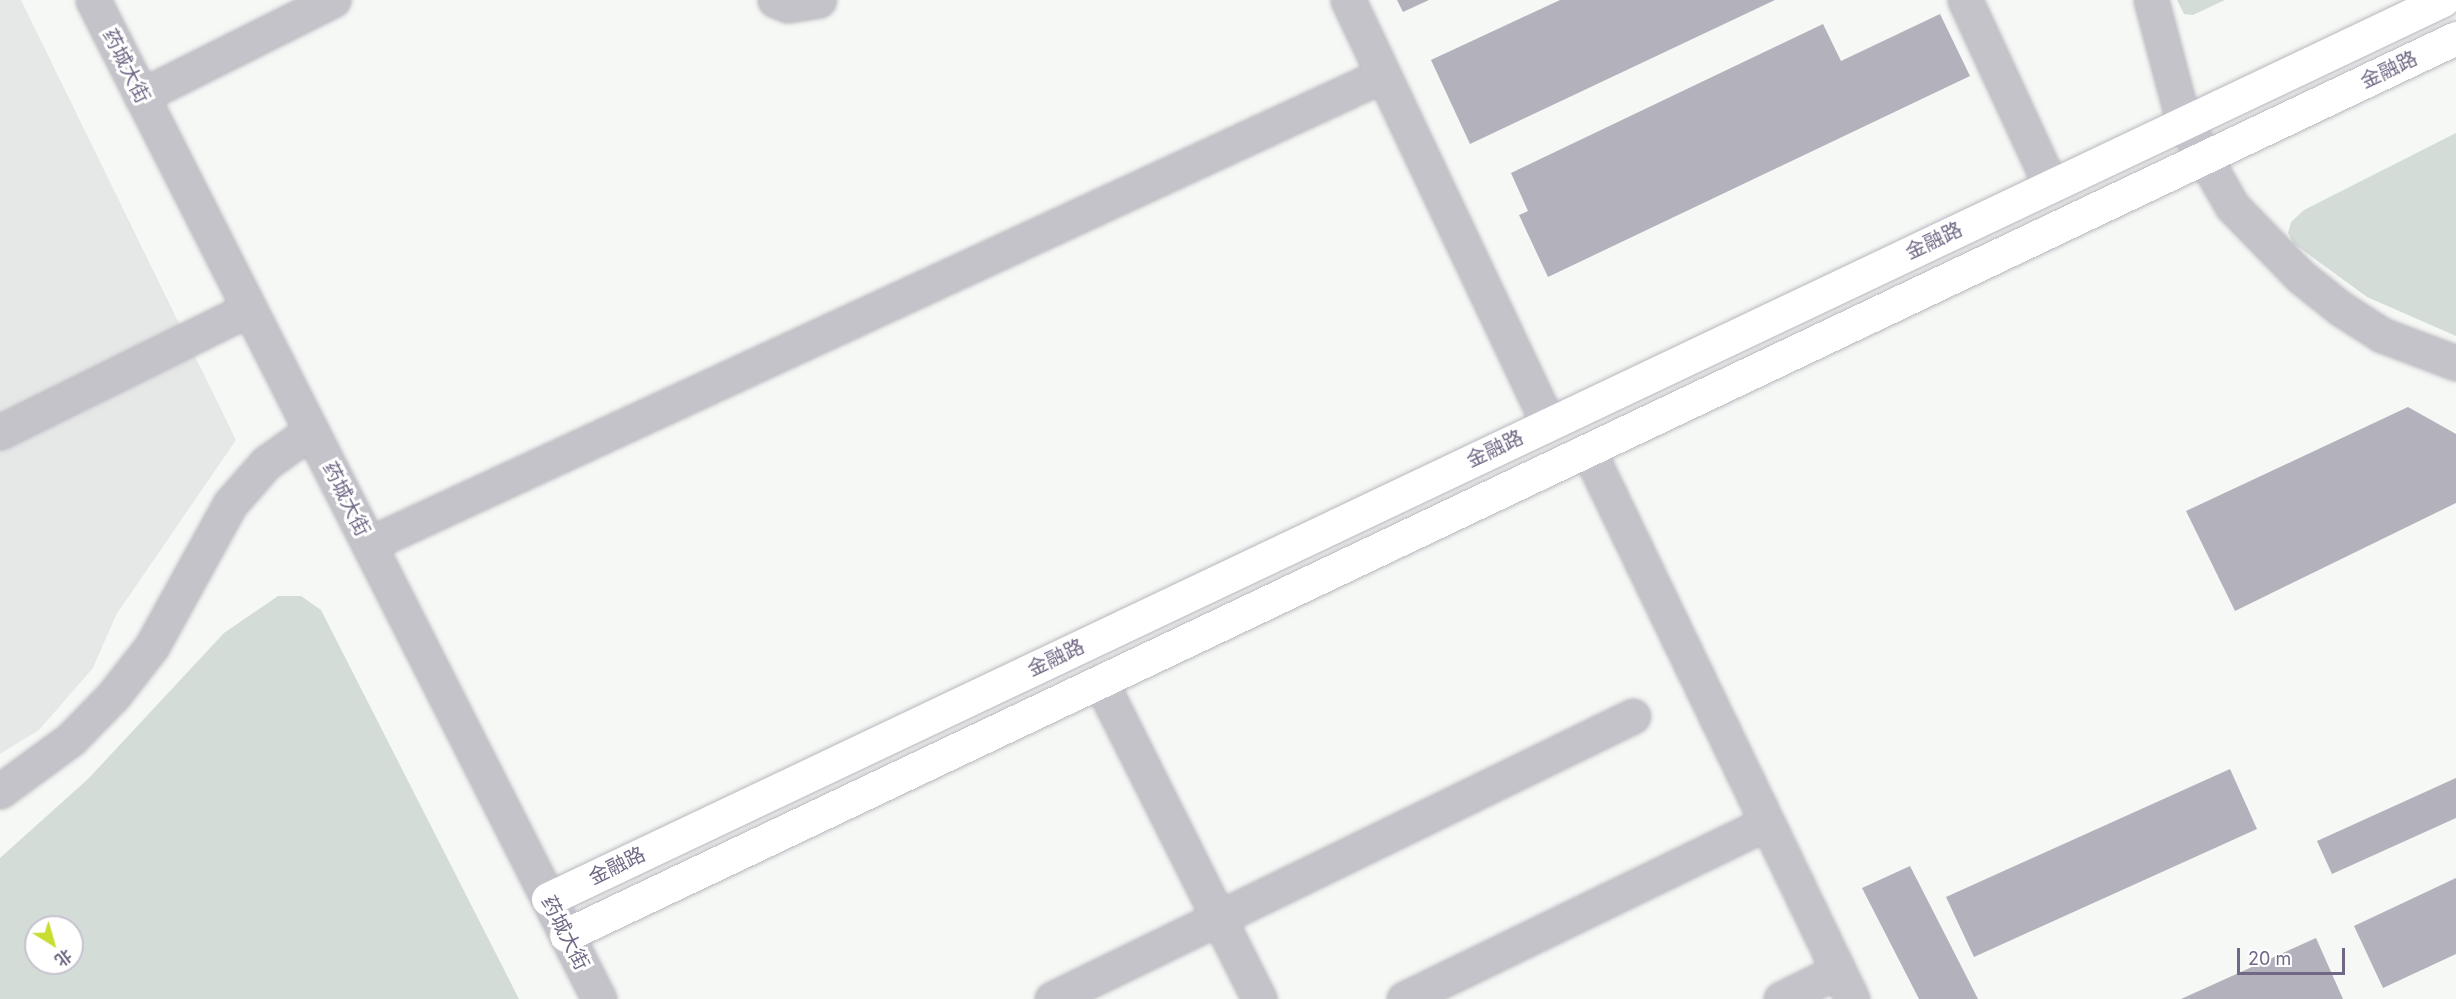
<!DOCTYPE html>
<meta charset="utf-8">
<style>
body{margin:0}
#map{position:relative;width:2456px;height:999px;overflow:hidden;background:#f5f8f5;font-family:Inter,"Noto Sans SC",sans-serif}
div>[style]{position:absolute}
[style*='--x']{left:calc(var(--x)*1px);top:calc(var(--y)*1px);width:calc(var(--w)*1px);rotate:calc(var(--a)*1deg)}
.built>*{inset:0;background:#e6e8e8}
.green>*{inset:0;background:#d4dcd8}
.building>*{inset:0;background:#b3b1bc}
.roads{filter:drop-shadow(0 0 2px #b9b6be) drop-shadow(0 0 2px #b9b6be)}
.minor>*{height:33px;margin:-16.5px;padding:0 16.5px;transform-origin:16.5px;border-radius:16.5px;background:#c5c3ca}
.major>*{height:33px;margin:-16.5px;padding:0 16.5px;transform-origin:16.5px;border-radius:16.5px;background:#fff}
span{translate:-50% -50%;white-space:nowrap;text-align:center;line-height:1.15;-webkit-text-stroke:6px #fff;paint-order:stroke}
.street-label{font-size:20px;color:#716885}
.north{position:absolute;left:24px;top:915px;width:60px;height:60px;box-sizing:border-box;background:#fff;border:2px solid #c6c3ce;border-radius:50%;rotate:143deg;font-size:16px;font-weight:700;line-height:24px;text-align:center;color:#716885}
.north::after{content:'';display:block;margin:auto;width:21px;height:27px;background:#c8dd2f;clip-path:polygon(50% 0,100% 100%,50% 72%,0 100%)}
.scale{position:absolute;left:2237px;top:948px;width:108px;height:27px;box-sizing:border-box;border:3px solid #716885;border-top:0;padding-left:8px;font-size:18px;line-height:21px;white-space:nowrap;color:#716885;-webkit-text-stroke:4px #fff;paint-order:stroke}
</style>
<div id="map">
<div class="built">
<i style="clip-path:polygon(0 0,21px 0,236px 440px,116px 615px,93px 668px,39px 730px,0 754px)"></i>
</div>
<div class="green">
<i style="clip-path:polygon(2177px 0,2225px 0,2193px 15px,2184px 14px)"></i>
<i style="clip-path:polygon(2456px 133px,2456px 336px,2367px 297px,2293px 243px,2288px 233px,2291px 222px,2304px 210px)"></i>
<i style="clip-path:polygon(evenodd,278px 596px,301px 596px,321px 610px,519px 999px,0 999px,0 858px,88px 779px,224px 633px,278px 596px,36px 927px,72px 927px,72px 963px,36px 963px,36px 927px)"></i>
</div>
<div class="building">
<i style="clip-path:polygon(1397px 0,1429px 0,1403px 12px)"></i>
<i style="clip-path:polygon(1560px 0,1775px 0,1470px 144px,1431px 60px)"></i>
<i style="clip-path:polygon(1940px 14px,1970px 76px,1548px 277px,1519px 215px,1528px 211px,1511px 173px,1823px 24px,1841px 61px)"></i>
<i style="clip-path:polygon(2408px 407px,2456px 434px,2456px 503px,2235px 611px,2186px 511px)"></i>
<i style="clip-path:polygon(2230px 769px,2257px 829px,1974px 957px,1946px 897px)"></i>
<i style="clip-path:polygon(2456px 778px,2456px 818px,2332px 874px,2317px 841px)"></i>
<i style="clip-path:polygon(1910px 866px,1978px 999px,1919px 999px,1862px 888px)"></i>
<i style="clip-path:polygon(2456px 878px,2456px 954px,2383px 988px,2354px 926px)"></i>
<i style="clip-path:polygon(2316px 938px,2343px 999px,2181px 999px)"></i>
</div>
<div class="roads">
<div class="minor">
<i style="--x:93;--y:0;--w:1120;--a:63.14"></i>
<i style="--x:775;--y:0;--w:14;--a:21"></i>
<i style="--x:788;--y:5;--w:31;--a:-9"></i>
<i style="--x:1348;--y:0;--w:469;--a:64.7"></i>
<i style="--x:1965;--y:0;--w:205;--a:65.2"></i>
<i style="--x:2151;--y:0;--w:124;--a:75.1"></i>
<i style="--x:2183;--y:120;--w:99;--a:60.3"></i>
<i style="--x:2232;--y:206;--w:98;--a:45.8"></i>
<i style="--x:2300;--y:276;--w:51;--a:38.7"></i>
<i style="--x:2340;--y:308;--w:50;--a:32.7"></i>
<i style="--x:2382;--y:335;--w:79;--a:20.7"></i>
<i style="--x:141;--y:96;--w:215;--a:-26.6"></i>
<i style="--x:0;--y:432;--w:278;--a:-26.3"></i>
<i style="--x:1588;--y:450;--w:609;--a:64.32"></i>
<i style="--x:369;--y:544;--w:1117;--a:-24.82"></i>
<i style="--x:1100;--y:681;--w:356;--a:63.4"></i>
<i style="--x:0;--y:791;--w:88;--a:-36.2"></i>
<i style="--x:71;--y:739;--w:60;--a:-45.7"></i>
<i style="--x:113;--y:696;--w:63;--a:-52"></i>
<i style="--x:152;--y:646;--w:162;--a:-61.2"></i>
<i style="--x:230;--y:504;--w:55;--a:-48.7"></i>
<i style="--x:266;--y:463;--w:55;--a:-35.4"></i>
<i style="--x:1052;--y:999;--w:646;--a:-25.97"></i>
<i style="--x:1404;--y:999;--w:403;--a:-25.9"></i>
<i style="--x:1781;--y:999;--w:64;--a:-26.2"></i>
</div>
<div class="major">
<i style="--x:548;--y:899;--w:2097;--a:-25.38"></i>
<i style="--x:566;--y:935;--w:2092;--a:-25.39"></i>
</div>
</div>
<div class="street-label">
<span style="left:126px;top:66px;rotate:63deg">药城大街</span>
<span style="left:2389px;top:70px;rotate:-25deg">金融路</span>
<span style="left:1934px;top:241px;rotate:-25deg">金融路</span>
<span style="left:1495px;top:449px;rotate:-25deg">金融路</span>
<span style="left:346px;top:499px;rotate:63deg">药城大街</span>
<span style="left:1056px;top:658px;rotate:-25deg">金融路</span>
<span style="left:617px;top:866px;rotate:-26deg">金融路</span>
<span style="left:565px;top:933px;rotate:63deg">药城大街</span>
</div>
<div class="north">北</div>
<div class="scale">20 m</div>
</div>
